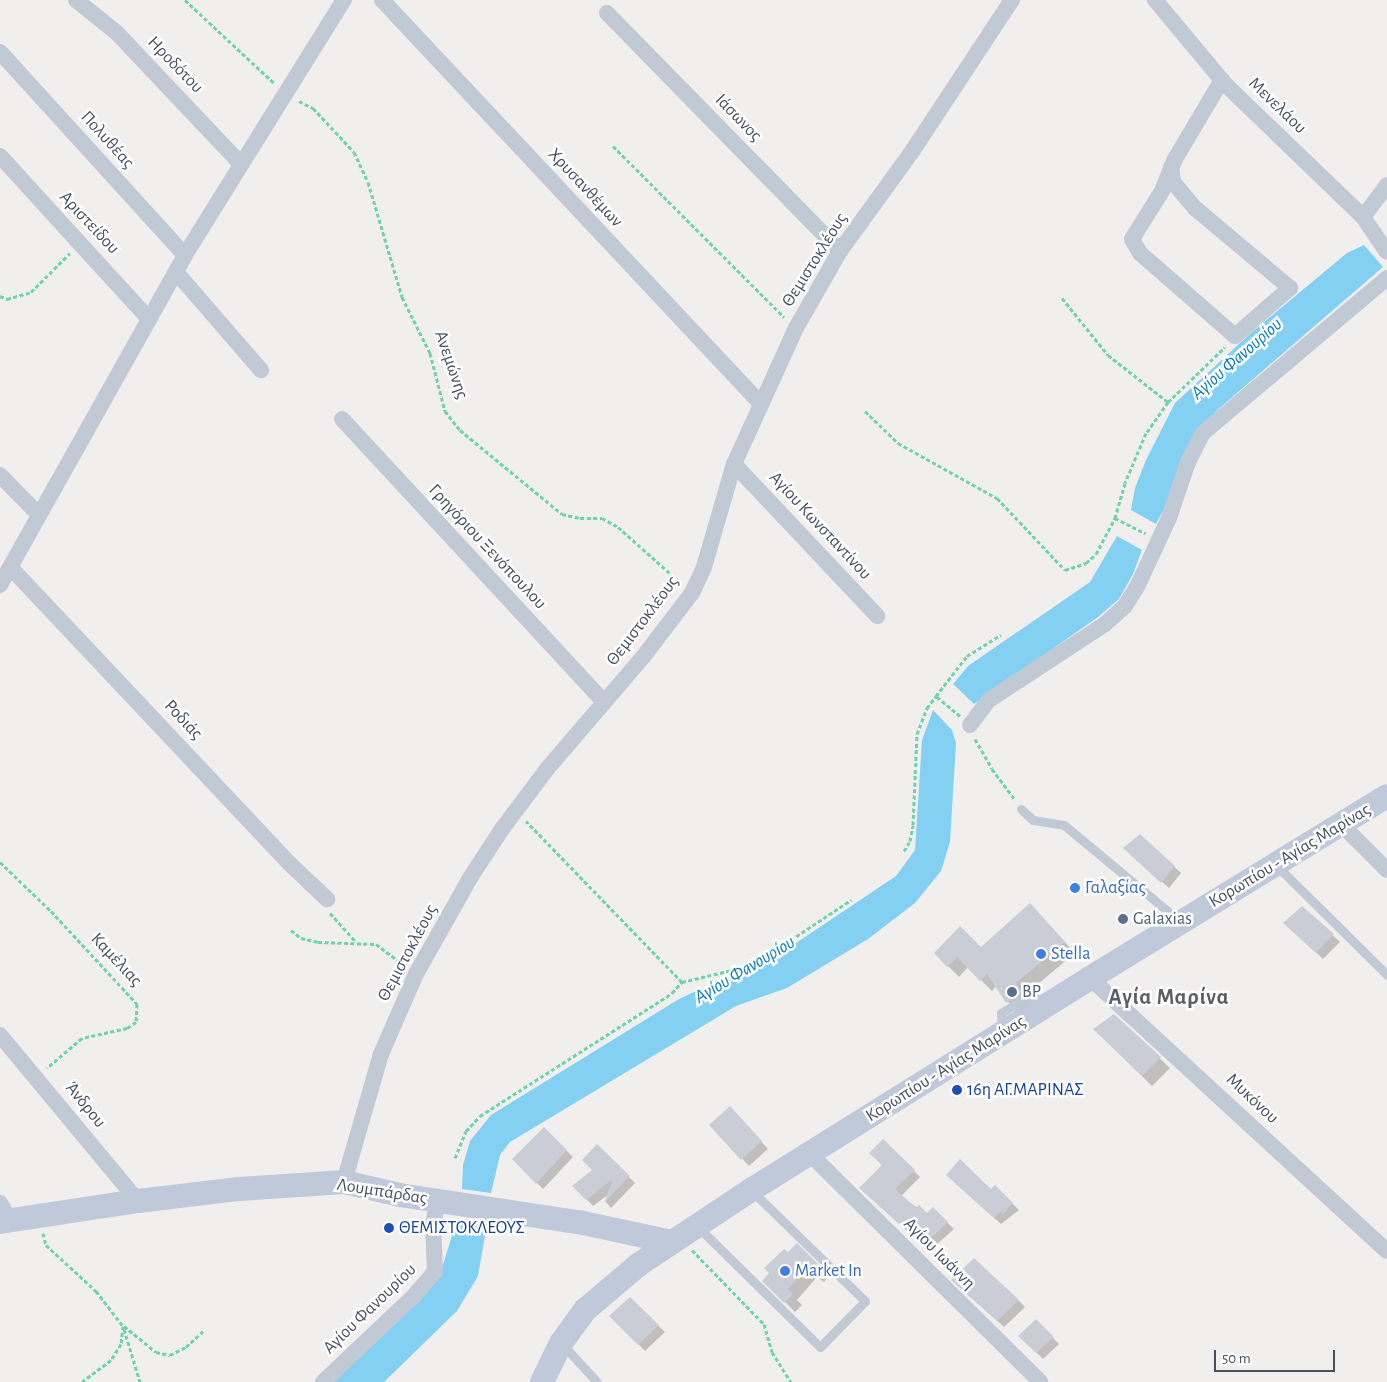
<!DOCTYPE html>
<meta charset="utf-8">
<style>
body{margin:0}
#map{position:relative;width:1387px;height:1382px;overflow:hidden;background:#f1efee;font-family:"Alegreya Sans",sans-serif}
div>[style]{position:absolute}
[style*='--x']{left:calc(var(--x)*1px);top:calc(var(--y)*1px);width:calc(var(--w)*1px);rotate:calc(var(--a)*1deg)}
.water>*{inset:0;background:#83d0f3}
.shadow>*{inset:0;background:#0003}
.building>*{inset:0;background:#cacdd5}
.path>*{height:3px;margin-top:-1.5px;transform-origin:0;background:repeating-linear-gradient(90deg,#6ed3ac 0 4px,transparent 0 6.5px)}
.service>*{height:9px;margin:-4.5px;padding:0 4.5px;transform-origin:4.5px;border-radius:4.5px;background:#c1c9d5}
.minor>*{height:16px;margin:-8px;padding:0 8px;transform-origin:8px;border-radius:8px;background:#c1c9d5}
.secondary>*{height:24px;margin:-12px;padding:0 12px;transform-origin:12px;border-radius:12px;background:#c0c9d9}
.dots>*{width:14px;height:14px;translate:-50% -50%;box-sizing:border-box;border:2px solid #fff;border-radius:50%}
span{translate:-50% -50%;white-space:nowrap;text-align:center;line-height:1.15;-webkit-text-stroke:5px #fff;paint-order:stroke}
.street-label{font-size:18px;color:#454f5e}
.shop-label{font-size:18px;color:#366cbe}
.left{translate:0 -50%;text-align:left}
.service-label{font-size:18px;color:#4e5e75}
.transit-label{font-size:18px;color:#164399}
.water-label{font-size:19px;color:#017cb5;font-style:italic}
.district-label{font-size:22px;color:#5b5e64;font-weight:700;letter-spacing:1px}
.scale{position:absolute;left:1214px;top:1350px;width:121px;height:22px;box-sizing:border-box;border:2px solid #454f5e;border-top:0;padding-left:6px;font-size:15px;line-height:18px;white-space:nowrap;color:#454f5e;-webkit-text-stroke:4px #fff;paint-order:stroke}
</style>
<div id="map">
<div class="water">
<i style="clip-path:polygon(1364px 245px,1383px 267px,1215px 412px,1156px 524px,1131px 510px,1135px 488px,1146px 460px,1175px 403px,1252px 332px,1347px 253px)"></i>
<i style="clip-path:polygon(1117px 536px,1142px 550px,1133px 574px,1119px 599px,1098px 617px,974px 704px,953px 684px,968px 666px,1090px 582px)"></i>
<i style="clip-path:polygon(933px 710px,952px 730px,956px 743px,950px 842px,941px 871px,915px 903px,868px 939px,787px 988px,736px 1006px,510px 1142px,500px 1155px,491px 1193px,462px 1189px,463px 1165px,470px 1141px,491px 1115px,679px 999px,709px 985px,754px 971px,896px 876px,915px 850px,922px 740px)"></i>
<i style="clip-path:polygon(457px 1220px,487px 1224px,478px 1276px,457px 1311px,384px 1382px,329px 1382px,440px 1274px)"></i>
</div>
<div class="shadow">
<i style="clip-path:polygon(1140px 835px,1181px 873px,1169px 888px,1132px 854px)"></i>
<i style="clip-path:polygon(1302px 907px,1340px 942px,1323px 959px,1291px 929px)"></i>
<i style="clip-path:polygon(1041px 916px,1075px 953px,1026px 994px,1031px 1004px,1017px 1013px,996px 986px,992px 991px,968px 967px,959px 977px,935px 953px,981px 949px)"></i>
<i style="clip-path:polygon(1114px 1015px,1170px 1068px,1152px 1086px,1095px 1029px)"></i>
<i style="clip-path:polygon(736px 1114px,768px 1149px,749px 1166px,711px 1125px)"></i>
<i style="clip-path:polygon(544px 1129px,573px 1157px,543px 1189px,514px 1159px)"></i>
<i style="clip-path:polygon(883px 1140px,920px 1177px,901px 1196px,927px 1215px,933px 1209px,954px 1229px,935px 1246px,931px 1242px,926px 1247px,867px 1194px,883px 1165px)"></i>
<i style="clip-path:polygon(597px 1146px,635px 1183px,611px 1208px,606px 1202px,609px 1194px,593px 1206px,574px 1186px,594px 1170px)"></i>
<i style="clip-path:polygon(954px 1182px,991px 1191px,995px 1187px,1019px 1210px,1001px 1224px)"></i>
<i style="clip-path:polygon(797px 1245px,829px 1276px,824px 1282px,817px 1277px,797px 1300px,802px 1305px,795px 1312px,764px 1281px)"></i>
<i style="clip-path:polygon(960px 1287px,1018px 1300px,1025px 1307px,1004px 1327px)"></i>
<i style="clip-path:polygon(630px 1299px,665px 1332px,645px 1351px,611px 1316px)"></i>
<i style="clip-path:polygon(1036px 1321px,1059px 1344px,1043px 1359px,1020px 1336px)"></i>
</div>
<div class="building">
<i style="clip-path:polygon(1140px 834px,1175px 866px,1161px 883px,1123px 848px)"></i>
<i style="clip-path:polygon(1030px 903px,1065px 942px,1016px 983px,1022px 993px,1006px 1003px,987px 974px,980px 981px,957px 957px,947px 967px,934px 953px,960px 926px,981px 947px)"></i>
<i style="clip-path:polygon(1302px 906px,1334px 934px,1316px 953px,1283px 923px)"></i>
<i style="clip-path:polygon(1114px 1014px,1161px 1057px,1142px 1076px,1093px 1029px)"></i>
<i style="clip-path:polygon(730px 1106px,762px 1141px,741px 1160px,709px 1125px)"></i>
<i style="clip-path:polygon(544px 1127px,567px 1150px,536px 1184px,512px 1159px)"></i>
<i style="clip-path:polygon(883px 1139px,915px 1170px,895px 1189px,916px 1208px,919px 1205px,927px 1213px,933px 1207px,948px 1222px,928px 1241px,925px 1237px,919px 1242px,859px 1188px,882px 1165px,869px 1153px)"></i>
<i style="clip-path:polygon(597px 1144px,630px 1176px,604px 1203px,613px 1179px,586px 1200px,572px 1186px,592px 1170px,582px 1160px)"></i>
<i style="clip-path:polygon(960px 1159px,991px 1189px,995px 1185px,1013px 1203px,1003px 1214px,1001px 1211px,994px 1218px,946px 1175px)"></i>
<i style="clip-path:polygon(797px 1243px,819px 1265px,813px 1273px,806px 1268px,788px 1289px,793px 1294px,784px 1303px,762px 1281px,769px 1273px,764px 1268px,784px 1249px,788px 1252px)"></i>
<i style="clip-path:polygon(974px 1258px,1019px 1300px,997px 1321px,951px 1280px)"></i>
<i style="clip-path:polygon(630px 1297px,659px 1325px,638px 1345px,609px 1316px)"></i>
<i style="clip-path:polygon(1036px 1319px,1054px 1337px,1036px 1353px,1018px 1336px)"></i>
</div>
<div class="path">
<i style="--x:185;--y:0;--w:122;--a:43"></i>
<i style="--x:299;--y:101;--w:16;--a:27"></i>
<i style="--x:313;--y:108;--w:60;--a:47"></i>
<i style="--x:354;--y:152;--w:33;--a:65"></i>
<i style="--x:368;--y:182;--w:120;--a:73.5"></i>
<i style="--x:402;--y:297;--w:63;--a:63.4"></i>
<i style="--x:430;--y:353;--w:60;--a:75.5"></i>
<i style="--x:445;--y:411;--w:24;--a:52"></i>
<i style="--x:460;--y:430;--w:132;--a:39.5"></i>
<i style="--x:562;--y:514;--w:18;--a:13"></i>
<i style="--x:580;--y:518;--w:22;--a:0"></i>
<i style="--x:602;--y:518;--w:18;--a:29"></i>
<i style="--x:618;--y:527;--w:84;--a:41.6"></i>
<i style="--x:613;--y:146;--w:242;--a:45"></i>
<i style="--x:0;--y:296;--w:8;--a:23"></i>
<i style="--x:7;--y:299;--w:25;--a:-16"></i>
<i style="--x:31;--y:292;--w:55;--a:-45"></i>
<i style="--x:1062;--y:298;--w:73;--a:51.1"></i>
<i style="--x:1108;--y:355;--w:76;--a:38.1"></i>
<i style="--x:1168;--y:402;--w:38;--a:125"></i>
<i style="--x:1146;--y:433;--w:54;--a:112.8"></i>
<i style="--x:1125;--y:483;--w:36;--a:106"></i>
<i style="--x:1115;--y:518;--w:34;--a:27"></i>
<i style="--x:1168;--y:402;--w:79;--a:-44"></i>
<i style="--x:865;--y:411;--w:46;--a:44.1"></i>
<i style="--x:898;--y:443;--w:113;--a:29.1"></i>
<i style="--x:997;--y:498;--w:99;--a:46.6"></i>
<i style="--x:1065;--y:570;--w:22;--a:-18"></i>
<i style="--x:1086;--y:563;--w:13;--a:-42"></i>
<i style="--x:1096;--y:554;--w:41;--a:-62.2"></i>
<i style="--x:960;--y:716;--w:31;--a:-140"></i>
<i style="--x:936;--y:696;--w:51;--a:-52.2"></i>
<i style="--x:967;--y:656;--w:40;--a:-32"></i>
<i style="--x:975;--y:739;--w:34;--a:60"></i>
<i style="--x:992;--y:769;--w:39;--a:53"></i>
<i style="--x:904;--y:851;--w:12;--a:-59"></i>
<i style="--x:910;--y:841;--w:16;--a:-79"></i>
<i style="--x:913;--y:825;--w:91;--a:-87.5"></i>
<i style="--x:917;--y:734;--w:28;--a:-69"></i>
<i style="--x:927;--y:708;--w:15;--a:-53"></i>
<i style="--x:0;--y:862;--w:71;--a:43.9"></i>
<i style="--x:51;--y:911;--w:127;--a:47.2"></i>
<i style="--x:137;--y:1004;--w:18;--a:93"></i>
<i style="--x:136;--y:1022;--w:11;--a:146"></i>
<i style="--x:127;--y:1028;--w:46;--a:167.5"></i>
<i style="--x:82;--y:1038;--w:46;--a:139.4"></i>
<i style="--x:330;--y:913;--w:39;--a:48"></i>
<i style="--x:291;--y:930;--w:13;--a:39"></i>
<i style="--x:301;--y:938;--w:17;--a:13"></i>
<i style="--x:318;--y:942;--w:58;--a:2"></i>
<i style="--x:376;--y:944;--w:35;--a:37"></i>
<i style="--x:682;--y:982;--w:73;--a:-13.5"></i>
<i style="--x:753;--y:965;--w:118;--a:-33.6"></i>
<i style="--x:455;--y:1158;--w:29;--a:-68"></i>
<i style="--x:466;--y:1131;--w:21;--a:-47"></i>
<i style="--x:480;--y:1116;--w:228;--a:-32.6"></i>
<i style="--x:672;--y:993;--w:15;--a:-48"></i>
<i style="--x:682;--y:982;--w:224;--a:-134.1"></i>
<i style="--x:43;--y:1233;--w:12;--a:76"></i>
<i style="--x:46;--y:1245;--w:68;--a:42.6"></i>
<i style="--x:96;--y:1291;--w:44;--a:52.4"></i>
<i style="--x:123;--y:1326;--w:18;--a:96"></i>
<i style="--x:121;--y:1344;--w:19;--a:122"></i>
<i style="--x:111;--y:1360;--w:36;--a:143"></i>
<i style="--x:692;--y:1250;--w:103;--a:45.8"></i>
<i style="--x:764;--y:1324;--w:29;--a:74"></i>
<i style="--x:772;--y:1352;--w:36;--a:58"></i>
<i style="--x:124;--y:1326;--w:41;--a:39.1"></i>
<i style="--x:156;--y:1352;--w:14;--a:12"></i>
<i style="--x:170;--y:1355;--w:18;--a:-27"></i>
<i style="--x:186;--y:1347;--w:26;--a:-43"></i>
<i style="--x:124;--y:1329;--w:55;--a:73.2"></i>
</div>
<div class="service">
<i style="--x:1021;--y:809;--w:16;--a:43"></i>
<i style="--x:1033;--y:820;--w:31;--a:9"></i>
<i style="--x:1064;--y:825;--w:152;--a:39.7"></i>
<i style="--x:1276;--y:865;--w:156;--a:44.7"></i>
<i style="--x:1002;--y:1031;--w:18;--a:-93"></i>
<i style="--x:1001;--y:1013;--w:32;--a:-32"></i>
<i style="--x:1028;--y:996;--w:19;--a:16"></i>
<i style="--x:698;--y:1227;--w:171;--a:44.5"></i>
<i style="--x:820;--y:1347;--w:64;--a:-45.6"></i>
<i style="--x:865;--y:1301;--w:159;--a:-135.8"></i>
<i style="--x:563;--y:1345;--w:50;--a:47.4"></i>
</div>
<div class="minor">
<i style="--x:76;--y:0;--w:51;--a:38.7"></i>
<i style="--x:116;--y:32;--w:180;--a:46.6"></i>
<i style="--x:382;--y:0;--w:553;--a:46.83"></i>
<i style="--x:1155;--y:0;--w:109;--a:50.2"></i>
<i style="--x:1225;--y:84;--w:192;--a:43.9"></i>
<i style="--x:1363;--y:217;--w:42;--a:55.6"></i>
<i style="--x:607;--y:13;--w:333;--a:45.6"></i>
<i style="--x:0;--y:52;--w:275;--a:47.7"></i>
<i style="--x:0;--y:156;--w:219;--a:47.6"></i>
<i style="--x:1171;--y:167;--w:15;--a:82"></i>
<i style="--x:1173;--y:182;--w:35;--a:50"></i>
<i style="--x:1196;--y:209;--w:123;--a:40"></i>
<i style="--x:1290;--y:288;--w:73;--a:138.9"></i>
<i style="--x:1235;--y:336;--w:126;--a:-138.9"></i>
<i style="--x:1140;--y:253;--w:16;--a:-120"></i>
<i style="--x:1132;--y:239;--w:57;--a:-58"></i>
<i style="--x:1162;--y:191;--w:35;--a:-68"></i>
<i style="--x:1175;--y:159;--w:92;--a:-59.3"></i>
<i style="--x:1363;--y:217;--w:40;--a:-53"></i>
<i style="--x:176;--y:272;--w:130;--a:49.1"></i>
<i style="--x:342;--y:419;--w:386;--a:47.2"></i>
<i style="--x:734;--y:464;--w:209;--a:46.7"></i>
<i style="--x:0;--y:475;--w:54;--a:45.7"></i>
<i style="--x:11;--y:568;--w:408;--a:46.7"></i>
<i style="--x:291;--y:865;--w:50;--a:43.4"></i>
<i style="--x:0;--y:585;--w:378;--a:-60.7"></i>
<i style="--x:185;--y:255;--w:301;--a:-58.1"></i>
<i style="--x:970;--y:725;--w:31;--a:-53"></i>
<i style="--x:989;--y:700;--w:139;--a:-33.2"></i>
<i style="--x:1105;--y:624;--w:27;--a:-42"></i>
<i style="--x:1125;--y:606;--w:22;--a:-58"></i>
<i style="--x:1137;--y:587;--w:76;--a:-65.1"></i>
<i style="--x:1169;--y:518;--w:59;--a:-71.3"></i>
<i style="--x:1188;--y:462;--w:33;--a:-63"></i>
<i style="--x:1203;--y:433;--w:241;--a:-40.1"></i>
<i style="--x:1341;--y:824;--w:65;--a:45"></i>
<i style="--x:1090;--y:978;--w:403;--a:42.6"></i>
<i style="--x:0;--y:1035;--w:216;--a:50.3"></i>
<i style="--x:810;--y:1154;--w:324;--a:44.7"></i>
<i style="--x:344;--y:1182;--w:133;--a:-73.9"></i>
<i style="--x:381;--y:1054;--w:87;--a:-66.4"></i>
<i style="--x:416;--y:974;--w:110;--a:-60.6"></i>
<i style="--x:470;--y:878;--w:59;--a:-56.9"></i>
<i style="--x:502;--y:829;--w:75;--a:-53.1"></i>
<i style="--x:547;--y:769;--w:148;--a:-49.4"></i>
<i style="--x:643;--y:657;--w:81;--a:-52.6"></i>
<i style="--x:692;--y:593;--w:29;--a:-65"></i>
<i style="--x:704;--y:567;--w:107;--a:-73.8"></i>
<i style="--x:734;--y:464;--w:149;--a:-65.5"></i>
<i style="--x:796;--y:328;--w:89;--a:-60.3"></i>
<i style="--x:840;--y:251;--w:125;--a:-54.1"></i>
<i style="--x:913;--y:150;--w:180;--a:-56.6"></i>
<i style="--x:0;--y:1203;--w:20;--a:60"></i>
<i style="--x:323;--y:1382;--w:124;--a:-43.4"></i>
<i style="--x:413;--y:1297;--w:33;--a:-49"></i>
<i style="--x:435;--y:1272;--w:48;--a:-92.4"></i>
<i style="--x:433;--y:1224;--w:24;--a:-78"></i>
</div>
<div class="secondary">
<i style="--x:0;--y:1222;--w:140;--a:-8.7"></i>
<i style="--x:138;--y:1201;--w:102;--a:-6.8"></i>
<i style="--x:239;--y:1189;--w:105;--a:-3.8"></i>
<i style="--x:344;--y:1182;--w:57;--a:13.1"></i>
<i style="--x:400;--y:1195;--w:185;--a:8.7"></i>
<i style="--x:583;--y:1223;--w:91;--a:12.1"></i>
<i style="--x:542;--y:1382;--w:43;--a:-64"></i>
<i style="--x:561;--y:1343;--w:41;--a:-54"></i>
<i style="--x:585;--y:1310;--w:70;--a:-40.3"></i>
<i style="--x:638;--y:1265;--w:136;--a:-33.6"></i>
<i style="--x:751;--y:1190;--w:400;--a:-32"></i>
<i style="--x:1090;--y:978;--w:348;--a:-31.5"></i>
</div>
<div class="dots">
<i style="left:1075px;top:888px;background:#3f7fe0"></i>
<i style="left:1123px;top:919px;background:#5c6f8a"></i>
<i style="left:1041px;top:954px;background:#3f7fe0"></i>
<i style="left:1012px;top:992px;background:#5c6f8a"></i>
<i style="left:957px;top:1090px;background:#1a4fb4"></i>
<i style="left:389px;top:1228px;background:#1a4fb4"></i>
<i style="left:785px;top:1271px;background:#3f7fe0"></i>
</div>
<div class="street-label">
<span style="left:175px;top:65px;rotate:46deg">Ηροδότου</span>
<span style="left:1277px;top:106px;rotate:44deg">Μενελάου</span>
<span style="left:738px;top:118px;rotate:46deg">Ιάσωνος</span>
<span style="left:107px;top:140px;rotate:48deg">Πολυθέας</span>
<span style="left:585px;top:188px;rotate:47deg">Χρυσανθέμων</span>
<span style="left:89px;top:223px;rotate:47deg">Αριστείδου</span>
<span style="left:815px;top:260px;rotate:-58deg">Θεμιστοκλέους</span>
<span style="left:451px;top:365px;rotate:71deg">Ανεμώνης</span>
<span style="left:820px;top:526px;rotate:47deg">Αγίου Κωνσταντίνου</span>
<span style="left:487px;top:547px;rotate:47deg">Γρηγόριου Ξενόπουλου</span>
<span style="left:643px;top:621px;rotate:-53deg">Θεμιστοκλέους</span>
<span style="left:183px;top:720px;rotate:47deg">Ροδιάς</span>
<span style="left:1290px;top:856px;rotate:-31deg">Κορωπίου - Αγίας Μαρίνας</span>
<span style="left:408px;top:953px;rotate:-62deg">Θεμιστοκλέους</span>
<span style="left:116px;top:960px;rotate:47deg">Καμέλιας</span>
<span style="left:946px;top:1069px;rotate:-32deg">Κορωπίου - Αγίας Μαρίνας</span>
<span style="left:1252px;top:1099px;rotate:43deg">Μυκόνου</span>
<span style="left:85px;top:1105px;rotate:51deg">Άνδρου</span>
<span style="left:382px;top:1192px;rotate:9deg">Λουμπάρδας</span>
<span style="left:939px;top:1254px;rotate:45deg">Αγίου Ιωάννη</span>
<span style="left:370px;top:1309px;rotate:-44deg">Αγίου Φανουρίου</span>
</div>
<div class="shop-label">
<span class="left" style="left:1085px;top:888px">Γαλαξίας</span>
<span class="left" style="left:1051px;top:954px">Stella</span>
<span class="left" style="left:795px;top:1271px">Market In</span>
</div>
<div class="service-label">
<span class="left" style="left:1133px;top:919px">Galaxias</span>
<span class="left" style="left:1022px;top:992px">BP</span>
</div>
<div class="transit-label">
<span class="left" style="left:967px;top:1090px">16η ΑΓ.ΜΑΡΙΝΑΣ</span>
<span class="left" style="left:399px;top:1228px">ΘΕΜΙΣΤΟΚΛΕΟΥΣ</span>
</div>
<div class="water-label">
<span style="left:1237px;top:359px;rotate:-41deg">Αγίου Φανουρίου</span>
<span style="left:745px;top:970px;rotate:-31deg">Αγίου Φανουρίου</span>
</div>
<div class="district-label">
<span style="left:1169px;top:998px">Αγία Μαρίνα</span>
</div>
<div class="scale">50 m</div>
</div>
